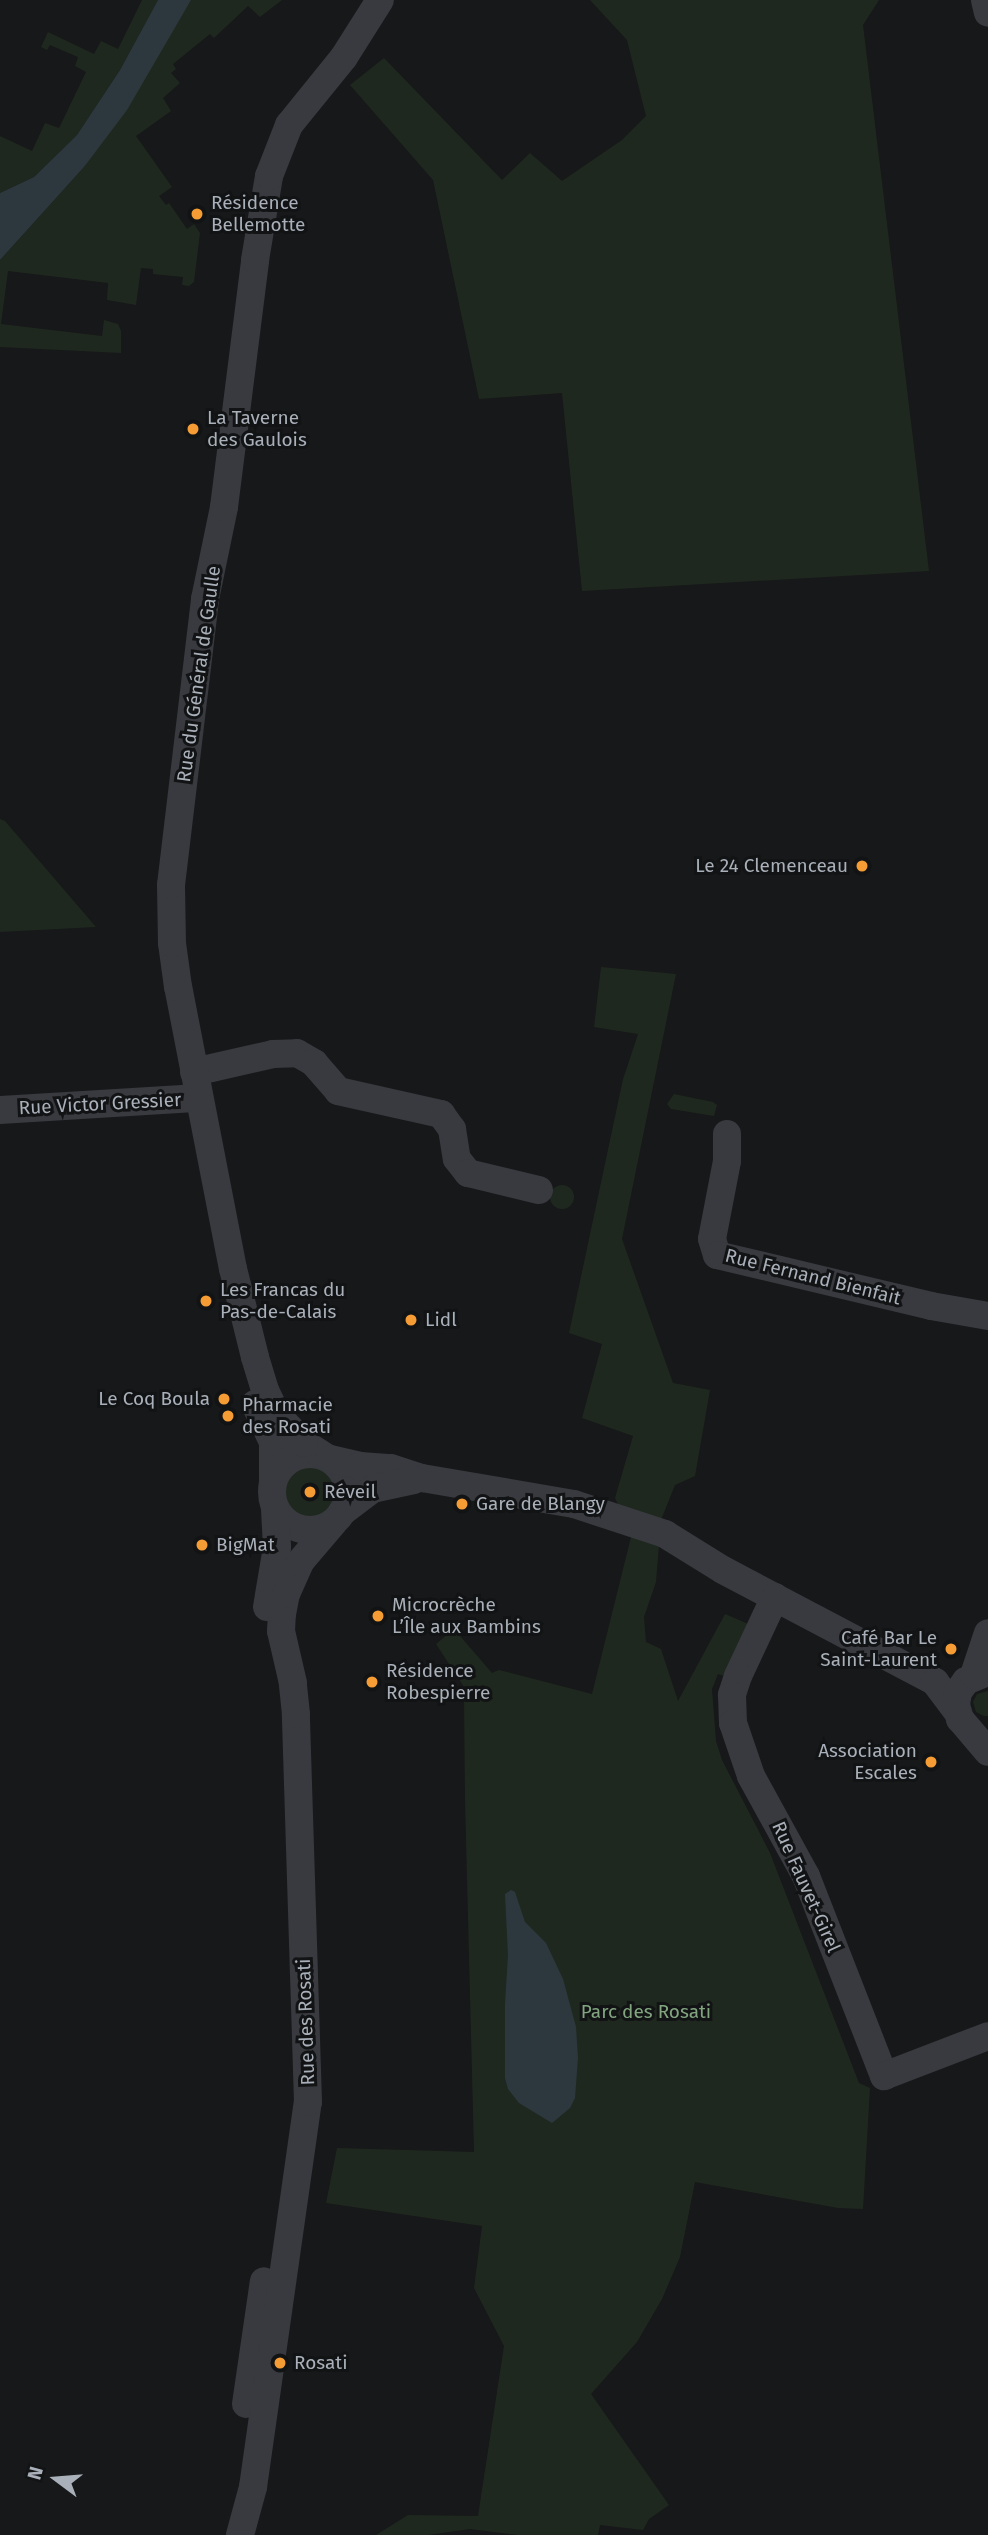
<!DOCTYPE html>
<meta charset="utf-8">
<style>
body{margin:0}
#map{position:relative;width:988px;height:2535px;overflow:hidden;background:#171819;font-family:"Fira Sans",sans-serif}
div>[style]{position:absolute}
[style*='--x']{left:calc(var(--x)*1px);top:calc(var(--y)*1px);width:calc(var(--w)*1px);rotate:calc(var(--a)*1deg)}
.green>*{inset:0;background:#1f281f}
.round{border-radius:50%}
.water>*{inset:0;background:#2d383e}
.minor>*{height:28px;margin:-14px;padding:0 14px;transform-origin:14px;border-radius:14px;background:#383a3f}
.minor>.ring{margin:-14px;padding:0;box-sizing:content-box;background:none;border:28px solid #383a3f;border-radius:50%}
.dots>*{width:19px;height:19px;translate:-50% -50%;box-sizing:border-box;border:4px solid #121314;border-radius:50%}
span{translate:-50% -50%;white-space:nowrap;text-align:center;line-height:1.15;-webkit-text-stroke:6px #121314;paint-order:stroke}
.poi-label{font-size:19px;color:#a9b0b9}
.left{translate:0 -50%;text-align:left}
.right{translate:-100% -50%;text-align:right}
.street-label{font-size:19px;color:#a9b0b9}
.park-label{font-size:19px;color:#82a580}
.north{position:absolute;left:21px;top:2444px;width:70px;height:70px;-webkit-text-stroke:5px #121314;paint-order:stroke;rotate:286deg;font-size:19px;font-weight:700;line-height:28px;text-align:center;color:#a9b0b9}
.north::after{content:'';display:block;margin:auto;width:24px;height:32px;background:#a9b0b9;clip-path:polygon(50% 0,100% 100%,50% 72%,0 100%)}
</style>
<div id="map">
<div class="green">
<i style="clip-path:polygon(142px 0,158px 0,120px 70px,77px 135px,34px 177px,0 193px,0 136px,32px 151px,45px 123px,59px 128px,86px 72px,75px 66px,78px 57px,50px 45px,47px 50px,41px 47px,48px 32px,94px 54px,101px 41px,118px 49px)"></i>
<i style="clip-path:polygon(191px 0,282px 0,260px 17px,248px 6px,214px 38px,210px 34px,173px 64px,176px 69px,171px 73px,180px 83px,163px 98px,171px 111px,136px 136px,172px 187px,159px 196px,166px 205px,169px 203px,187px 229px,194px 224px,200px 233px,194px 282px,189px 286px,182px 285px,183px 277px,153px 274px,153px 269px,141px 268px,136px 305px,107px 300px,108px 283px,8px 271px,1px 324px,102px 336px,104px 320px,118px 324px,121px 331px,121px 353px,0 347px,0 260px,84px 167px)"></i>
<i style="clip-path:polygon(590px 0,879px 0,863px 25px,929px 571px,582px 591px,562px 393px,479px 399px,433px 180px,350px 85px,384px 58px,502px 180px,530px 153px,562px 181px,622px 140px,646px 116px,627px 40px)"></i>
<i style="clip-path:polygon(0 819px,5px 821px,96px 927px,0 932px)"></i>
<i style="clip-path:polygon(601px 967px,676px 974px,622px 1239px,673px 1383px,710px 1390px,695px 1476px,675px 1485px,661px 1520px,656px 1582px,644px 1617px,646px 1642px,661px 1649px,678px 1701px,725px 1614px,753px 1626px,727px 1677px,718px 1674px,712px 1689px,716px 1741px,722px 1760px,770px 1853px,859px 2083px,870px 2088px,863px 2209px,838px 2208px,695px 2182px,680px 2257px,662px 2299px,637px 2342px,591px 2394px,669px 2505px,649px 2519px,643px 2530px,600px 2525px,598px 2535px,518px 2535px,470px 2529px,428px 2535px,376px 2535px,408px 2515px,478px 2516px,504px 2346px,474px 2288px,482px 2226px,326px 2203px,337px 2148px,474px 2152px,465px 1800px,464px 1696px,468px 1693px,436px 1644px,454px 1629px,492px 1673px,499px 1670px,592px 1694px,632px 1533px,615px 1498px,633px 1436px,582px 1418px,602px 1344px,569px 1333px,623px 1079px,638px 1034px,594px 1027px)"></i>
<i style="clip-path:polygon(674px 1094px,713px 1102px,717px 1105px,714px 1116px,671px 1109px,667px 1104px)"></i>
<i class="round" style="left:550px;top:1185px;width:24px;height:24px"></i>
<i class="round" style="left:284px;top:1466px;width:52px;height:52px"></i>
<i style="clip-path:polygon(988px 1691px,988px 1716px,984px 1716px,976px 1712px,973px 1702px,977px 1694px)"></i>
</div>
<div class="water">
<i style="clip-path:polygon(158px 0,191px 0,127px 110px,84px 167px,0 260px,0 193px,34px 177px,77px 135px,120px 70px)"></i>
<i style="clip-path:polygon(511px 1890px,515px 1892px,525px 1922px,546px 1943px,563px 1979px,576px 2027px,578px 2058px,575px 2098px,570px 2108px,552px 2123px,519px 2103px,508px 2089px,505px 2078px,505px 2005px,508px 1955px,505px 1894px)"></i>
</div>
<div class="minor">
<i style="--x:985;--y:0;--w:13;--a:77"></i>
<i style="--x:194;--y:1072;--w:81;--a:-12.8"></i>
<i style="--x:273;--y:1054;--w:24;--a:-2"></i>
<i style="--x:297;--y:1053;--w:20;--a:30"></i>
<i style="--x:314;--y:1063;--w:37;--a:49"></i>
<i style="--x:338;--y:1091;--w:106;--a:12.6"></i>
<i style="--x:441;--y:1114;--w:19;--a:54"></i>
<i style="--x:452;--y:1129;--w:30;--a:81"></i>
<i style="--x:457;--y:1159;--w:18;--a:52"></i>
<i style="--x:468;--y:1173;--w:73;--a:13.5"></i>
<i style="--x:0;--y:1110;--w:199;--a:-3.5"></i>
<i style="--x:727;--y:1134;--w:27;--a:90"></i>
<i style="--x:727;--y:1161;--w:79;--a:100.9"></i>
<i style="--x:712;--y:1239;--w:17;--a:73"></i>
<i style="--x:717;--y:1255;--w:220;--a:13.4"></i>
<i style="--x:931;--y:1306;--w:58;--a:10"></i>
<i style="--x:255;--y:1404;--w:42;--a:64.7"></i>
<i style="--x:273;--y:1442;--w:39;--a:90"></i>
<i class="ring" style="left:272px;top:1454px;width:48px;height:48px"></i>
<i style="--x:324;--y:1456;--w:24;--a:-147"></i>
<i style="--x:304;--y:1443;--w:39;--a:-134"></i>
<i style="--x:277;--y:1415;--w:28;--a:-116"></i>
<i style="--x:265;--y:1390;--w:34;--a:-107"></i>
<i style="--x:255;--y:1357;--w:91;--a:-104"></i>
<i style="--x:233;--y:1269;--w:287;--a:-101"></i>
<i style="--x:178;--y:987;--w:44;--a:-97.8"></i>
<i style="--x:172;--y:943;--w:58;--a:-91"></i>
<i style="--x:171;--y:885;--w:288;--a:-83.2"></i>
<i style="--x:205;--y:599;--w:94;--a:-78.3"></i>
<i style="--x:224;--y:507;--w:249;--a:-82.8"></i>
<i style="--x:255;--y:260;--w:85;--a:-80.5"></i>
<i style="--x:269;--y:176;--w:55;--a:-68.6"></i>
<i style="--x:289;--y:125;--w:87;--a:-51"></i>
<i style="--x:344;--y:57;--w:67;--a:-57.7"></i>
<i style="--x:330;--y:1459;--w:31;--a:13"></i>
<i style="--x:360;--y:1466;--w:31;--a:4"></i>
<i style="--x:391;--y:1468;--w:33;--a:18"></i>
<i style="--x:422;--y:1478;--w:154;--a:9.7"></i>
<i style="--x:574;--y:1504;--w:96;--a:18.2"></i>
<i style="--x:665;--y:1534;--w:68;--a:31.8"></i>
<i style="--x:723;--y:1570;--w:240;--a:27.8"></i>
<i style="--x:935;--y:1682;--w:35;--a:53"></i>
<i style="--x:342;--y:1512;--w:38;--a:-37"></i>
<i style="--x:372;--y:1489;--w:43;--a:-12.1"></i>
<i style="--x:775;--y:1597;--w:87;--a:115.1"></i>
<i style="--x:738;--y:1676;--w:20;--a:108"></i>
<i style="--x:732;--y:1695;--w:28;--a:88"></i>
<i style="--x:733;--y:1723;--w:56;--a:71.2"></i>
<i style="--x:751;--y:1776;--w:114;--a:61.2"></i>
<i style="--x:806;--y:1876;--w:215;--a:68.7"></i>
<i style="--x:884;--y:2076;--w:111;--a:-21"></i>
<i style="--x:267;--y:1607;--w:61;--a:-80.5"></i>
<i style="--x:277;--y:1547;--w:38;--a:-93"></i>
<i style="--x:988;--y:1672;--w:24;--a:158"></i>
<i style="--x:966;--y:1681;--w:14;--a:126"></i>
<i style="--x:958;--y:1692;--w:13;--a:99"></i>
<i style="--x:956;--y:1705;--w:15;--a:74"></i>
<i style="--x:960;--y:1719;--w:43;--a:49.7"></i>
<i style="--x:974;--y:1675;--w:44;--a:-71.6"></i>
<i style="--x:246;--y:2404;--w:124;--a:-81.7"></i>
<i style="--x:240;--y:2535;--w:50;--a:-74.8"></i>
<i style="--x:253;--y:2487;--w:389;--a:-81.9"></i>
<i style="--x:308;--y:2102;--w:388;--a:-91.8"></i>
<i style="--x:296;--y:1714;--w:31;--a:-96"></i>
<i style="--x:293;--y:1683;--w:53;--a:-103"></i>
<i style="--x:281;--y:1631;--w:17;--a:-87"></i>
<i style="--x:282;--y:1614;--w:20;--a:-79"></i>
<i style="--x:286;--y:1594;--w:35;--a:-66"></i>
<i style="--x:300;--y:1562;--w:52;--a:-49.6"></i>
</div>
<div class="dots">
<i style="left:197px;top:214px;background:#f59d34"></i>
<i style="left:193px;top:429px;background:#f59d34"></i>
<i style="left:862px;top:866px;background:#f59d34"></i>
<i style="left:206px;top:1301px;background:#f59d34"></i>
<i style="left:411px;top:1320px;background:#f59d34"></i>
<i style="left:224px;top:1399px;background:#f59d34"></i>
<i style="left:228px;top:1416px;background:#f59d34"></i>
<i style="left:310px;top:1492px;background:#f59d34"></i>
<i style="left:462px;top:1504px;background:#f59d34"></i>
<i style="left:202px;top:1545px;background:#f59d34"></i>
<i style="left:378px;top:1616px;background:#f59d34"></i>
<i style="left:951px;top:1649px;background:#f59d34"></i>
<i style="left:372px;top:1682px;background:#f59d34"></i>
<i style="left:931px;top:1762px;background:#f59d34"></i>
<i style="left:280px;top:2363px;background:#f59d34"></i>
</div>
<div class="poi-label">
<span class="left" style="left:211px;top:214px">Résidence<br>Bellemotte</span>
<span class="left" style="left:207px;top:429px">La Taverne<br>des Gaulois</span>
<span class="right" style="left:848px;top:866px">Le 24 Clemenceau</span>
<span class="left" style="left:220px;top:1301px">Les Francas du<br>Pas-de-Calais</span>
<span class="left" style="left:425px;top:1320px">Lidl</span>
<span class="right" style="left:210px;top:1399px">Le Coq Boula</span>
<span class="left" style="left:242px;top:1416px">Pharmacie<br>des Rosati</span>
<span class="left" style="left:324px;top:1492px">Réveil</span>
<span class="left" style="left:476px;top:1504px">Gare de Blangy</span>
<span class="left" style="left:216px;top:1545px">BigMat</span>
<span class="left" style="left:392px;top:1616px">Microcrèche<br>L’Île aux Bambins</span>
<span class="right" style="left:937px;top:1649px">Café Bar Le<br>Saint-Laurent</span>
<span class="left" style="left:386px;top:1682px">Résidence<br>Robespierre</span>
<span class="right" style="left:917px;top:1762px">Association<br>Escales</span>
<span class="left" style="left:294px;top:2363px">Rosati</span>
</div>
<div class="street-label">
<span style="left:199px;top:674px;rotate:-82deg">Rue du Général de Gaulle</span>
<span style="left:100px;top:1104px;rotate:-3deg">Rue Victor Gressier</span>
<span style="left:813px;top:1277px;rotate:14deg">Rue Fernand Bienfait</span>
<span style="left:806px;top:1887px;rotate:66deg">Rue Fauvet-Girel</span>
<span style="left:306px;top:2022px;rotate:-92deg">Rue des Rosati</span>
</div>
<div class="park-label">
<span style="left:646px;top:2012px">Parc des Rosati</span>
</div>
<div class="north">N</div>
</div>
